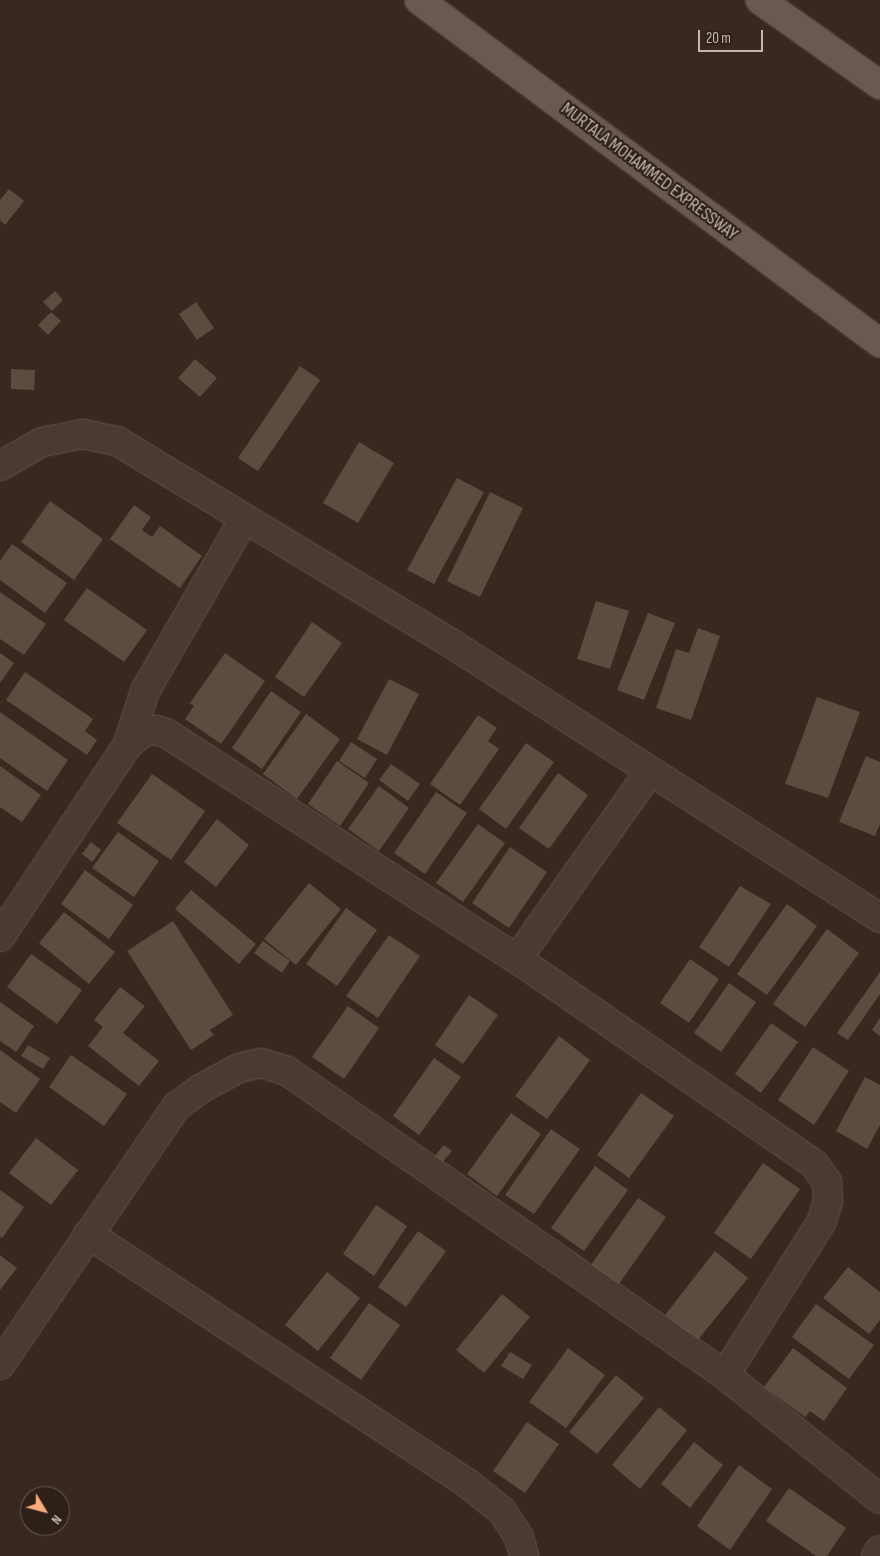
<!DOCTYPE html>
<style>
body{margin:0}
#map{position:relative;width:880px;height:1556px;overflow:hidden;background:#38281f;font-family:"Sofia Sans Condensed",sans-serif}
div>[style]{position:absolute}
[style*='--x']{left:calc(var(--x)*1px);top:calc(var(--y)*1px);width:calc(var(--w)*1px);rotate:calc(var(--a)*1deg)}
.building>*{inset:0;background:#5e4b40}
.roads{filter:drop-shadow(0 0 1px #63564d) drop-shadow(0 0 1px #63564d)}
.minor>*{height:28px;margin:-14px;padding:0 14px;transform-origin:14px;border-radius:14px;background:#493b33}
.major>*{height:28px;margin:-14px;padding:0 14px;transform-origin:14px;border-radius:14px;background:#695951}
span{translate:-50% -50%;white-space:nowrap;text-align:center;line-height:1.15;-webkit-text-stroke:4.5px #2d2019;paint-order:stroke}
.street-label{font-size:18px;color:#c5b7ad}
.north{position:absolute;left:20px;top:1486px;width:50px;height:50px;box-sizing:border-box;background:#2d2019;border:1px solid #6a5c54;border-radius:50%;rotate:127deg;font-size:14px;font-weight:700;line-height:20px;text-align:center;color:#c5b7ad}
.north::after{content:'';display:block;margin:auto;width:18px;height:22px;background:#fcad7c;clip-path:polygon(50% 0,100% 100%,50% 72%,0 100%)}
.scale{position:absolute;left:698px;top:30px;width:65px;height:22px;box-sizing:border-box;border:2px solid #c5b7ad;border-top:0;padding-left:6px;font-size:15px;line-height:18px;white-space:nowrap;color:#c5b7ad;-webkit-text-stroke:4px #2d2019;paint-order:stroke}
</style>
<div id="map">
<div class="building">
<i style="clip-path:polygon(9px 189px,24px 201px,5px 225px,0 220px,0 200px)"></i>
<i style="clip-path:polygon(55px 291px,63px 300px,52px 311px,43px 302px)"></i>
<i style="clip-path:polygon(196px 302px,214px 328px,197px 340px,179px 314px)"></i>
<i style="clip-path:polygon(51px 312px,61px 321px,48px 335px,38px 325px)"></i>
<i style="clip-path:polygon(195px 359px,217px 378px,200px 397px,178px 378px)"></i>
<i style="clip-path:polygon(300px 366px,320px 380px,258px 471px,238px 458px)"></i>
<i style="clip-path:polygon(11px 369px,35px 370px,34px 390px,11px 389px)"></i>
<i style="clip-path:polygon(359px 442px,394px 463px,358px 523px,323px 503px)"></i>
<i style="clip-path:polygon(457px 478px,484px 492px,434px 584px,407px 570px)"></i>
<i style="clip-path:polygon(490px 492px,523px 508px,480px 597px,447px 581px)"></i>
<i style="clip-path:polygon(50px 501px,103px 539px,74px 580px,21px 542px)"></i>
<i style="clip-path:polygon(134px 505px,151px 517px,142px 530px,152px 537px,160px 526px,202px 556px,180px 588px,110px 539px)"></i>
<i style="clip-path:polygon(12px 544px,67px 583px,45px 613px,0 580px,0 561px)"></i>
<i style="clip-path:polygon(87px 588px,147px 630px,124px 662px,64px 620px)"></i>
<i style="clip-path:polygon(0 592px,46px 624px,24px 655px,0 639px)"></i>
<i style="clip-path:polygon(596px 601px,629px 611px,610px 669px,577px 659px)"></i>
<i style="clip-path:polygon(648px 613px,675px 623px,644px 700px,617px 690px)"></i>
<i style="clip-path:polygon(312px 622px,342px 643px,304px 697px,275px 677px)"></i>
<i style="clip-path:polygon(698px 628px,720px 636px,691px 720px,656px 708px,676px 649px,689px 653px)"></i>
<i style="clip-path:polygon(0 653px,14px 663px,0 683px)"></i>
<i style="clip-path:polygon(225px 653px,265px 681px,221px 744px,185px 719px,194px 706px,190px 703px)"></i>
<i style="clip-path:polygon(25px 672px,93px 719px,85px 731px,97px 740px,87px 755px,6px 700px)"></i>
<i style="clip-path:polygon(389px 679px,419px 694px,387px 755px,357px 739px)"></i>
<i style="clip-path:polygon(271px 691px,301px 712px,262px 769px,232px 748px)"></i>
<i style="clip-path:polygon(817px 697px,860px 712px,828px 798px,785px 784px)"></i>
<i style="clip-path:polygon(0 712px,68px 760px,47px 791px,0 758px)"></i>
<i style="clip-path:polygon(306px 714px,340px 739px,297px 799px,263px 774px)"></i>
<i style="clip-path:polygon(478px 715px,497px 728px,488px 741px,499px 749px,460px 805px,430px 784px)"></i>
<i style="clip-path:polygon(351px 742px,377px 759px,365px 778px,339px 761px)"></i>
<i style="clip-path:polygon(526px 743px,554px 762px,506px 829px,479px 809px)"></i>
<i style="clip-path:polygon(866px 756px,880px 762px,880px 824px,875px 836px,839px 822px)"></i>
<i style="clip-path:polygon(337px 761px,369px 783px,340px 826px,308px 804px)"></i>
<i style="clip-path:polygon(391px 764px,420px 784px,408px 801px,379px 780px)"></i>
<i style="clip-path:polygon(0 766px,41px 795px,22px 822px,0 807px)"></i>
<i style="clip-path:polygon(558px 773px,588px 795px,549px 849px,519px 828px)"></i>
<i style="clip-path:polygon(152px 774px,205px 811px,171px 860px,117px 823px)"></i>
<i style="clip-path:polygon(379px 786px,409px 808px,379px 851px,348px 829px)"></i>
<i style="clip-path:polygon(436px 792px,467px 813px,425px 874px,394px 853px)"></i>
<i style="clip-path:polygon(217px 819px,249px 845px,216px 887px,184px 862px)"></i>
<i style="clip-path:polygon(478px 824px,505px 843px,463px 902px,436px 883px)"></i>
<i style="clip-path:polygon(118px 832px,159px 861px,134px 897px,92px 868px)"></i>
<i style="clip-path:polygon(91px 842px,101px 850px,92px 862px,82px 854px)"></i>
<i style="clip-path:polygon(510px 847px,547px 872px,509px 928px,472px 903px)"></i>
<i style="clip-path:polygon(85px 870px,133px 905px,109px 939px,61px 904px)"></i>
<i style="clip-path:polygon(309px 883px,341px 909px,296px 965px,264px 939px)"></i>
<i style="clip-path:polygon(740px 886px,771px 904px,729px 967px,699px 947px)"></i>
<i style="clip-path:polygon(191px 890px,256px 944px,239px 964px,175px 909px)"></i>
<i style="clip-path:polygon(787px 904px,817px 926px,767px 995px,737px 974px)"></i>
<i style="clip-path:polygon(346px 908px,377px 930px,337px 986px,306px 964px)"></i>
<i style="clip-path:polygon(64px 912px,115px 952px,89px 984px,39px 943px)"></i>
<i style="clip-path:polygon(173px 921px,233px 1015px,210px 1030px,214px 1035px,191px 1050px,127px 951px)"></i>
<i style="clip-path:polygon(827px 929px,859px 953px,805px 1027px,773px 1004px)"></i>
<i style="clip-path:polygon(389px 935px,420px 956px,378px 1018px,346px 996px)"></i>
<i style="clip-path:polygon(263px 941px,290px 961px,282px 973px,254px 953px)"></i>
<i style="clip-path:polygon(31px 954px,82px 990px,57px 1024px,7px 987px)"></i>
<i style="clip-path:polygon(690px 959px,719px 979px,689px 1023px,660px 1003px)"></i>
<i style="clip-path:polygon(880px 972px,880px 994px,848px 1040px,837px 1033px)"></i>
<i style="clip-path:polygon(729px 983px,756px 1002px,721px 1052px,694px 1033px)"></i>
<i style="clip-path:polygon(120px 987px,145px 1006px,123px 1033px,159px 1061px,139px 1086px,88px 1046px,103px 1027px,94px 1020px)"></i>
<i style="clip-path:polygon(469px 995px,498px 1015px,463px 1064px,435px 1045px)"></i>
<i style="clip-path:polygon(0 1002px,34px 1026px,16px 1052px,0 1041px)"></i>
<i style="clip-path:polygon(348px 1006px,379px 1028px,344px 1079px,312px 1057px)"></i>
<i style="clip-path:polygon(880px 1018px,880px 1036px,872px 1030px)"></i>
<i style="clip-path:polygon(771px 1023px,798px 1042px,761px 1093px,735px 1074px)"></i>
<i style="clip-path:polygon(559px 1036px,590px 1060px,547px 1119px,515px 1096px)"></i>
<i style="clip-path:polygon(28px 1045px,50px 1058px,43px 1069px,21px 1056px)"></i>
<i style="clip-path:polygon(813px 1047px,849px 1071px,814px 1125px,778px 1100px)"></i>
<i style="clip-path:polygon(0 1050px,40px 1079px,16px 1113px,0 1102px)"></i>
<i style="clip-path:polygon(71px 1055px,127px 1094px,104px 1126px,49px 1087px)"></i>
<i style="clip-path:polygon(434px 1058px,461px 1077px,419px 1135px,393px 1116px)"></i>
<i style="clip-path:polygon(865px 1077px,880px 1085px,880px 1125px,867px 1149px,836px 1131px)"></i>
<i style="clip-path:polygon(641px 1093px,674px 1116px,629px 1178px,597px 1155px)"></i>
<i style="clip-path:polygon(511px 1113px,541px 1134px,497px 1196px,467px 1174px)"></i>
<i style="clip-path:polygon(551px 1129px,580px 1149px,534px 1214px,505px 1195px)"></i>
<i style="clip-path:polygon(36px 1138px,78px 1170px,51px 1205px,9px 1173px)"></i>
<i style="clip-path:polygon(444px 1145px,452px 1151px,441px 1164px,433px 1158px)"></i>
<i style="clip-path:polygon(763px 1163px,800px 1189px,751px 1259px,714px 1233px)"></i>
<i style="clip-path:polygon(595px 1166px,628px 1190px,584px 1251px,551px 1228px)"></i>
<i style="clip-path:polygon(0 1190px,24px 1207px,2px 1238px,0 1237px)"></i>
<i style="clip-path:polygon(638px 1198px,666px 1217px,619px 1284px,591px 1265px)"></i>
<i style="clip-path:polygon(376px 1205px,407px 1226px,374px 1276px,343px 1254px)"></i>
<i style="clip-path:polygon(418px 1231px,446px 1251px,406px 1307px,378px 1287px)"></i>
<i style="clip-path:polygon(715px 1251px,748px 1278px,697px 1341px,665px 1315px)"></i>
<i style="clip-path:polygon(0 1255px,17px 1268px,0 1290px)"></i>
<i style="clip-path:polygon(848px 1267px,880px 1292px,880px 1320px,869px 1334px,823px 1298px)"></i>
<i style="clip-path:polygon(327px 1272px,360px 1298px,318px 1351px,285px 1325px)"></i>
<i style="clip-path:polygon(502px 1294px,530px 1317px,484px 1373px,456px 1350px)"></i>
<i style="clip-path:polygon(369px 1303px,400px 1325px,361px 1380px,330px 1358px)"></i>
<i style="clip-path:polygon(816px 1304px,874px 1345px,849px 1379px,792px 1337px)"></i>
<i style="clip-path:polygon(568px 1348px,605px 1375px,566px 1428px,529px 1402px)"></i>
<i style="clip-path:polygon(793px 1348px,847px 1388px,824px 1421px,810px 1411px,805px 1417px,764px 1387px)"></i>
<i style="clip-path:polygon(510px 1352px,532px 1365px,523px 1379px,501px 1366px)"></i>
<i style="clip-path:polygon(616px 1375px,644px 1398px,597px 1454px,569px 1432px)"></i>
<i style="clip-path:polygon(659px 1407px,687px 1430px,640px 1489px,612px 1465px)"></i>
<i style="clip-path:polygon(527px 1422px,559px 1444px,525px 1493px,493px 1471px)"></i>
<i style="clip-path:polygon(694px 1442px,723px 1465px,690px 1508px,661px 1484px)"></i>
<i style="clip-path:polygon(739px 1465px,772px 1489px,730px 1550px,697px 1526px)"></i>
<i style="clip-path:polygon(789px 1488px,846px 1528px,827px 1556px,816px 1556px,766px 1521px)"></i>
</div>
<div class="roads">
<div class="minor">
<i style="--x:0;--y:466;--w:48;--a:-29.7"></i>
<i style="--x:42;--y:442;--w:42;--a:-11"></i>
<i style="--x:83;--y:434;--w:35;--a:12"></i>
<i style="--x:117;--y:441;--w:388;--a:31.2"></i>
<i style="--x:449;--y:642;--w:512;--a:32.63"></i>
<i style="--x:128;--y:744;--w:56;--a:-72.2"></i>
<i style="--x:145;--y:691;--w:198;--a:-60.1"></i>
<i style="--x:0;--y:937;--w:232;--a:-56.4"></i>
<i style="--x:128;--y:744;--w:20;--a:-37"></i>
<i style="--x:144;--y:732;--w:12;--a:-9"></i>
<i style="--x:156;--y:730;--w:10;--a:17"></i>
<i style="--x:166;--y:733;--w:417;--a:32.8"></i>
<i style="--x:517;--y:959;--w:361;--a:34.6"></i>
<i style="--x:814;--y:1164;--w:22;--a:54"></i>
<i style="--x:827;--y:1182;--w:19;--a:87"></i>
<i style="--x:828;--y:1201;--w:21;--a:107"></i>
<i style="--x:822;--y:1221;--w:182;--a:122.2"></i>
<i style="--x:725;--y:1375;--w:198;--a:38.7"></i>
<i style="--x:517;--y:959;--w:230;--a:-54.7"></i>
<i style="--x:88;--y:1234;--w:453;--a:33.3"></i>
<i style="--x:467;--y:1483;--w:45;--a:38.7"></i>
<i style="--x:502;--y:1511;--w:31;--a:57"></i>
<i style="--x:519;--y:1537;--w:20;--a:75"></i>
<i style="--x:0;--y:1365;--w:314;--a:-55.7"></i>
<i style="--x:177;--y:1106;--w:29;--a:-36"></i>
<i style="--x:200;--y:1089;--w:44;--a:-28.3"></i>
<i style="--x:239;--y:1068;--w:23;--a:-13"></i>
<i style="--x:261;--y:1063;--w:27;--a:17"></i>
<i style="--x:287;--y:1071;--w:533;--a:34.76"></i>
<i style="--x:876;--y:1556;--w:7;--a:-56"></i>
</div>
<div class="major">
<i style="--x:419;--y:0;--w:575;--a:36.65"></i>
<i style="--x:760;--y:0;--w:147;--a:35.3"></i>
</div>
</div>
<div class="street-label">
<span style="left:649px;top:172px;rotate:37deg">MURTALA MOHAMMED EXPRESSWAY</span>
</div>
<div class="north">N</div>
<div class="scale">20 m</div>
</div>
